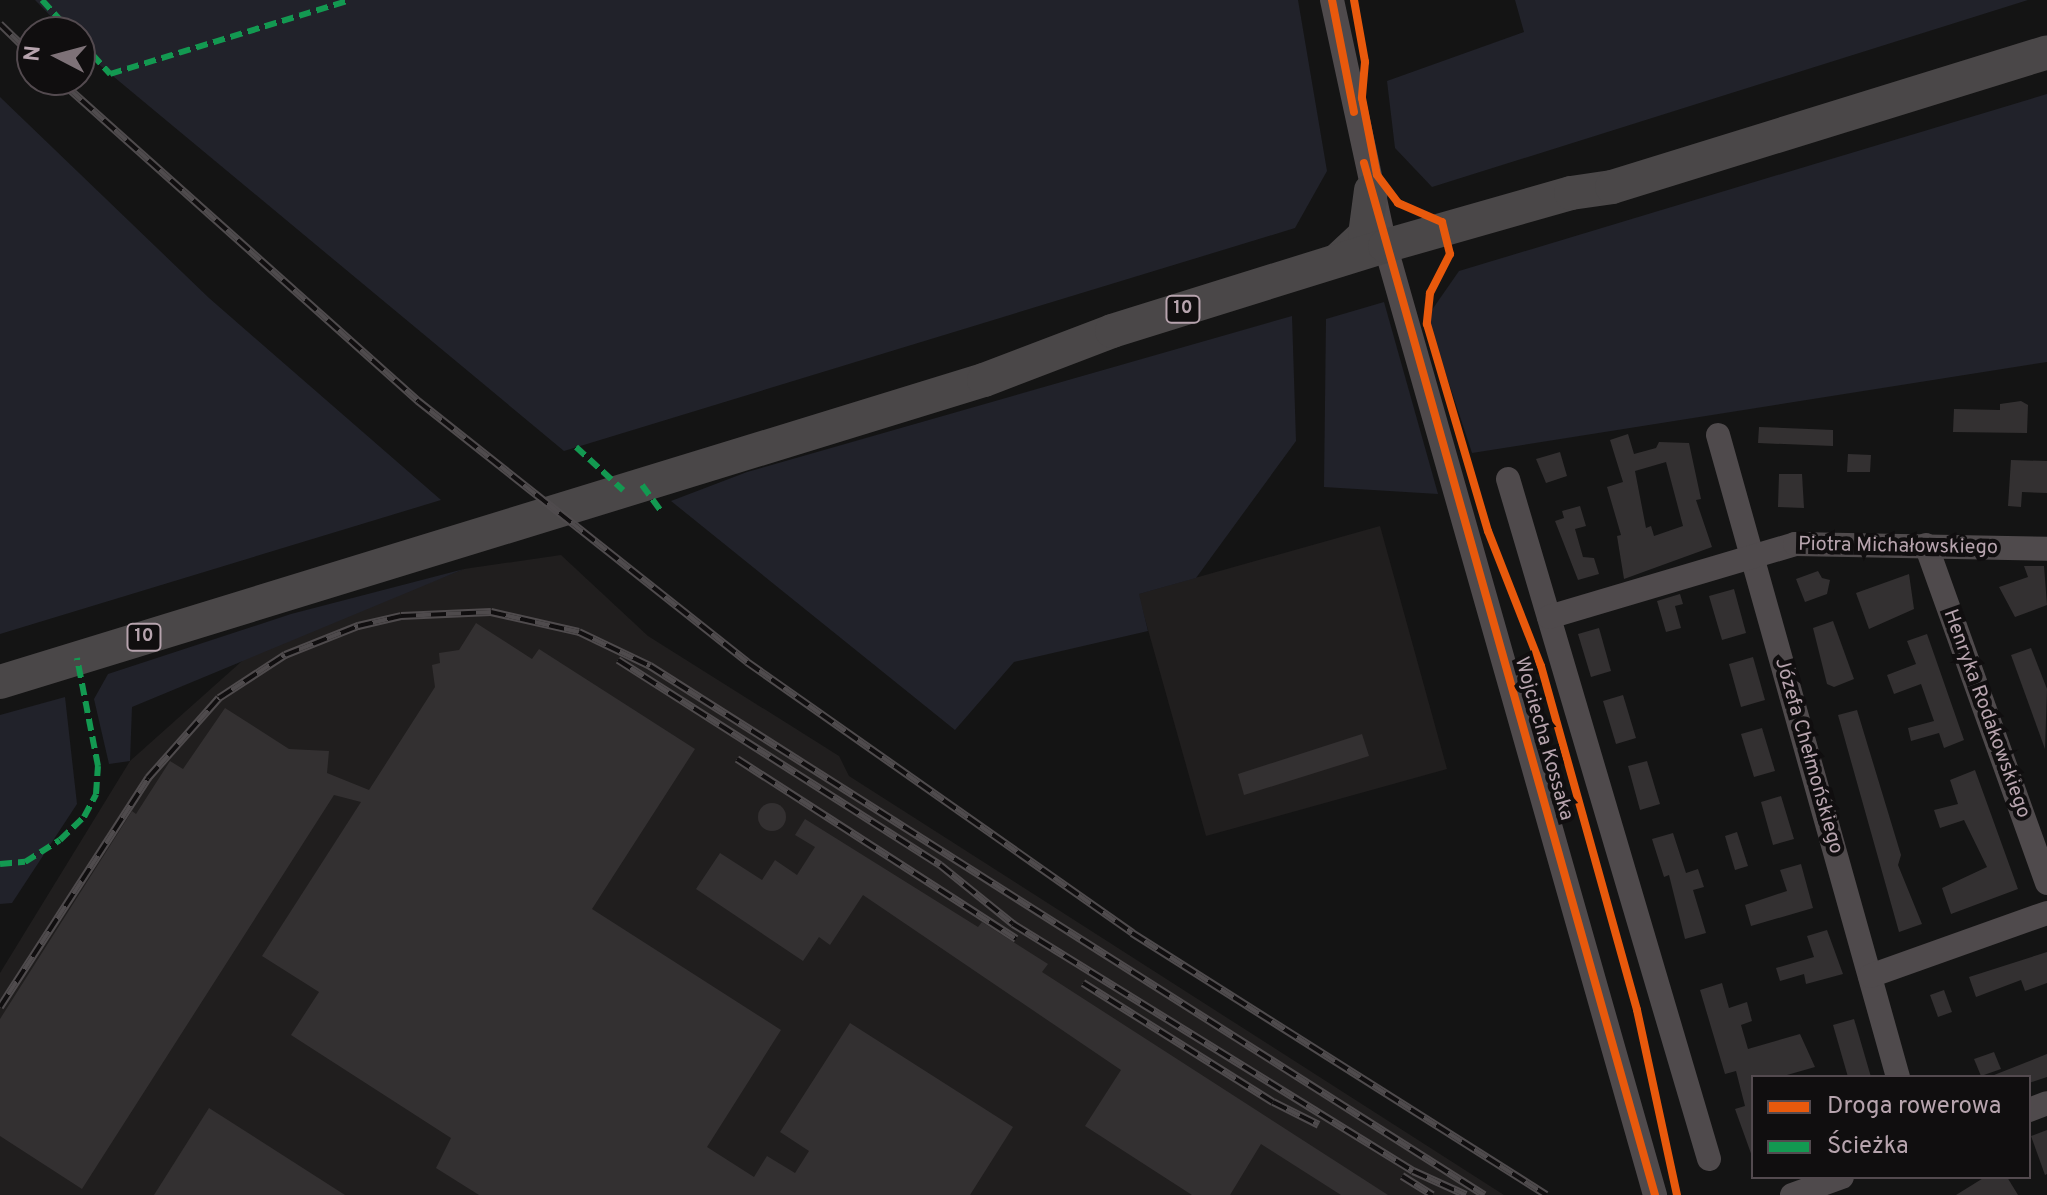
<!DOCTYPE html>
<meta charset="utf-8">
<style>
body{margin:0}
#map{position:relative;width:2047px;height:1195px;overflow:hidden;background:#141414;font-family:Overpass,sans-serif}
div>[style]{position:absolute}
[style*='--x']{left:calc(var(--x)*1px);top:calc(var(--y)*1px);width:calc(var(--w)*1px);rotate:calc(var(--a)*1deg)}
.built>*{inset:0;background:#201e1e}
.green>*{inset:0;background:#21222a}
.building>*{inset:0;background:#333031}
.round{border-radius:50%}
.minor>*{height:24px;margin:-12px;padding:0 12px;transform-origin:12px;border-radius:12px;background:#4f4a4c}
.highway>*{height:34px;margin:-17px;padding:0 17px;transform-origin:17px;border-radius:17px;background:#4a4748}
.rail>*{height:8px;margin-top:-4px;transform-origin:0;background:repeating-linear-gradient(90deg,#100e0f 0 15px,#4f4b4d 0 30px);box-sizing:border-box;border-block:2px solid #4f4b4d}
.quiet>*{height:6px;margin-top:-3px;transform-origin:0;background:repeating-linear-gradient(90deg,#139951 0 12px,transparent 0 18px)}
.cycleway>*{height:8px;margin:-4px;padding:0 4px;transform-origin:4px;border-radius:4px;background:#e8590c}
span{translate:-50% -50%;white-space:nowrap;text-align:center;line-height:1.15;-webkit-text-stroke:8px #100e0f;paint-order:stroke}
.shield-label span{padding:2px 6px;background:#100e0f;border:2px solid;border-radius:6px;-webkit-text-stroke-width:0}
.shield-label{font-size:18px;color:#b7a4ae;font-weight:700}
.street-label{font-size:20px;color:#b7a4ae}
.legend{position:absolute;left:1751px;top:1075px;width:280px;height:104px;box-sizing:border-box;background:#100e0f;border:2px solid #534a4f;margin:0;padding:10px 14px;list-style:none;font-size:24px;color:#b7a4ae}
.legend li{display:flex;align-items:center;gap:16px;height:40px}
.legend b{width:40px;border:2px solid #534a4f}
.north{position:absolute;left:16px;top:16px;width:80px;height:80px;box-sizing:border-box;background:#100e0f;border:2px solid #534a4f;border-radius:50%;rotate:276deg;font-size:22px;font-weight:700;line-height:32px;text-align:center;color:#b7a4ae}
.north::after{content:'';display:block;margin:auto;width:28px;height:36px;background:#7e7278;clip-path:polygon(50% 0,100% 100%,50% 72%,0 100%)}
</style>
<div id="map">
<div class="built">
<i style="clip-path:polygon(1380px 526px,1447px 769px,1206px 836px,1138px 594px)"></i>
<i style="clip-path:polygon(561px 555px,648px 636px,839px 756px,849px 776px,1504px 1195px,0 1195px,0 973px,130px 761px,251px 653px,464px 569px)"></i>
</div>
<div class="green">
<i style="clip-path:polygon(35px 0,1298px 0,1327px 171px,1295px 228px,564px 451px,96px 62px,80px 46px,80px 32px,66px 32px)"></i>
<i style="clip-path:polygon(1515px 0,2028px 0,1432px 187px,1395px 148px,1387px 81px,1524px 32px)"></i>
<i style="clip-path:polygon(2047px 94px,2047px 362px,1472px 453px,1427px 317px,1459px 271px)"></i>
<i style="clip-path:polygon(0 97px,209px 298px,441px 500px,0 634px)"></i>
<i style="clip-path:polygon(1384px 302px,1438px 494px,1324px 487px,1326px 319px)"></i>
<i style="clip-path:polygon(1292px 316px,1296px 441px,1196px 578px,1139px 594px,1148px 631px,1014px 662px,955px 730px,671px 501px,747px 472px)"></i>
<i style="clip-path:polygon(464px 569px,132px 707px,130px 761px,109px 764px,94px 699px,108px 674px,291px 614px)"></i>
<i style="clip-path:polygon(65px 697px,77px 804px,12px 903px,0 904px,0 715px)"></i>
</div>
<div class="building">
<i style="clip-path:polygon(2021px 401px,2028px 405px,2027px 433px,1953px 432px,1954px 409px,2000px 410px,2000px 404px)"></i>
<i style="clip-path:polygon(1759px 427px,1833px 430px,1833px 446px,1758px 443px)"></i>
<i style="clip-path:polygon(evenodd,1628px 434px,1634px 454px,1656px 448px,1659px 442px,1689px 443px,1701px 499px,1696px 500px,1712px 547px,1624px 579px,1617px 536px,1621px 535px,1607px 487px,1623px 482px,1610px 440px,1628px 434px,1666px 462px,1683px 526px,1654px 536px,1651px 526px,1646px 528px,1635px 471px,1666px 462px)"></i>
<i style="clip-path:polygon(1560px 452px,1567px 476px,1546px 483px,1536px 459px)"></i>
<i style="clip-path:polygon(1848px 454px,1871px 455px,1870px 472px,1847px 472px)"></i>
<i style="clip-path:polygon(2011px 460px,2047px 461px,2047px 493px,2022px 492px,2021px 507px,2008px 506px)"></i>
<i style="clip-path:polygon(1779px 474px,1802px 474px,1804px 508px,1778px 507px)"></i>
<i style="clip-path:polygon(1580px 506px,1586px 526px,1575px 529px,1583px 557px,1594px 558px,1599px 574px,1578px 580px,1555px 521px,1564px 518px,1562px 511px)"></i>
<i style="clip-path:polygon(2024px 566px,2044px 566px,2047px 605px,2015px 617px,1999px 587px,2028px 577px)"></i>
<i style="clip-path:polygon(1818px 571px,1822px 578px,1830px 580px,1827px 594px,1805px 602px,1796px 579px)"></i>
<i style="clip-path:polygon(1909px 574px,1914px 609px,1869px 629px,1856px 593px)"></i>
<i style="clip-path:polygon(1734px 589px,1746px 633px,1722px 640px,1709px 596px)"></i>
<i style="clip-path:polygon(1680px 594px,1683px 604px,1675px 606px,1681px 628px,1666px 632px,1657px 601px)"></i>
<i style="clip-path:polygon(1833px 621px,1854px 679px,1834px 687px,1827px 684px,1813px 628px)"></i>
<i style="clip-path:polygon(476px 623px,532px 659px,539px 649px,695px 749px,592px 909px,781px 1030px,707px 1147px,754px 1177px,767px 1156px,795px 1173px,809px 1151px,780px 1132px,850px 1023px,1013px 1127px,970px 1195px,479px 1195px,436px 1168px,451px 1138px,291px 1035px,319px 992px,262px 956px,361px 802px,334px 795px,82px 1189px,0 1136px,0 1019px,132px 811px,136px 814px,170px 761px,183px 769px,225px 708px,289px 749px,329px 751px,327px 773px,369px 790px,435px 687px,432px 665px,440px 663px,439px 653px,459px 650px)"></i>
<i style="clip-path:polygon(1599px 628px,1611px 671px,1591px 677px,1578px 634px)"></i>
<i style="clip-path:polygon(1927px 634px,1964px 740px,1944px 748px,1939px 733px,1911px 741px,1908px 728px,1934px 721px,1921px 684px,1894px 694px,1887px 675px,1916px 664px,1907px 641px)"></i>
<i style="clip-path:polygon(2031px 648px,2047px 689px,2045px 749px,2011px 655px)"></i>
<i style="clip-path:polygon(1753px 657px,1765px 700px,1741px 707px,1729px 664px)"></i>
<i style="clip-path:polygon(1623px 695px,1636px 738px,1616px 744px,1603px 701px)"></i>
<i style="clip-path:polygon(1857px 710px,1901px 855px,1898px 865px,1922px 924px,1899px 932px,1838px 715px)"></i>
<i style="clip-path:polygon(1762px 728px,1775px 771px,1754px 777px,1741px 734px)"></i>
<i style="clip-path:polygon(1362px 734px,1369px 756px,1244px 795px,1238px 774px)"></i>
<i style="clip-path:polygon(1647px 761px,1660px 804px,1640px 810px,1628px 766px)"></i>
<i style="clip-path:polygon(1975px 770px,2018px 889px,1951px 914px,1942px 888px,1987px 867px,1964px 820px,1940px 828px,1934px 810px,1958px 804px,1950px 780px)"></i>
<i style="clip-path:polygon(1781px 796px,1794px 839px,1773px 845px,1761px 802px)"></i>
<i class="round" style="left:758px;top:803px;width:28px;height:28px"></i>
<i style="clip-path:polygon(805px 819px,978px 927px,982px 922px,1048px 964px,1042px 972px,1388px 1195px,1341px 1195px,1261px 1144px,1230px 1195px,1192px 1195px,1085px 1126px,1121px 1070px,863px 895px,830px 945px,819px 937px,803px 961px,696px 889px,720px 853px,762px 880px,775px 860px,797px 875px,815px 847px,795px 835px)"></i>
<i style="clip-path:polygon(1737px 832px,1748px 866px,1735px 870px,1725px 836px)"></i>
<i style="clip-path:polygon(1673px 833px,1686px 873px,1698px 869px,1704px 887px,1693px 890px,1706px 933px,1685px 939px,1669px 875px,1664px 877px,1652px 839px)"></i>
<i style="clip-path:polygon(1801px 864px,1813px 908px,1751px 926px,1745px 905px,1787px 891px,1780px 870px)"></i>
<i style="clip-path:polygon(1827px 930px,1843px 974px,1806px 984px,1804px 974px,1780px 981px,1776px 968px,1814px 957px,1807px 936px)"></i>
<i style="clip-path:polygon(2047px 952px,2047px 983px,2025px 991px,2021px 980px,1976px 997px,1969px 977px)"></i>
<i style="clip-path:polygon(1722px 983px,1729px 1008px,1747px 1002px,1752px 1021px,1741px 1025px,1748px 1049px,1800px 1034px,1815px 1067px,1780px 1077px,1753px 1077px,1753px 1159px,1735px 1109px,1745px 1106px,1736px 1071px,1725px 1074px,1700px 990px)"></i>
<i style="clip-path:polygon(1944px 990px,1952px 1012px,1938px 1017px,1930px 995px)"></i>
<i style="clip-path:polygon(1854px 1019px,1857px 1029px,1871px 1077px,1848px 1077px,1833px 1025px)"></i>
<i style="clip-path:polygon(1994px 1052px,2001px 1069px,1981px 1076px,1974px 1059px)"></i>
<i style="clip-path:polygon(2047px 1054px,2047px 1077px,2029px 1083px,2029px 1077px,1989px 1077px)"></i>
<i style="clip-path:polygon(209px 1108px,345px 1195px,154px 1195px)"></i>
<i style="clip-path:polygon(2047px 1130px,2047px 1174px,2045px 1175px,2031px 1136px)"></i>
<i style="clip-path:polygon(2007px 1177px,2018px 1195px,1956px 1195px,1985px 1177px)"></i>
</div>
<div class="minor">
<i style="--x:1332;--y:0;--w:247;--a:77.8"></i>
<i style="--x:1384;--y:241;--w:992;--a:74.14"></i>
<i style="--x:1718;--y:435;--w:667;--a:74.34"></i>
<i style="--x:1508;--y:479;--w:709;--a:73.53"></i>
<i style="--x:1926;--y:545;--w:359;--a:70.3"></i>
<i style="--x:1549;--y:617;--w:257;--a:-16.5"></i>
<i style="--x:1795;--y:544;--w:252;--a:1.1"></i>
<i style="--x:1870;--y:976;--w:188;--a:-19.6"></i>
<i style="--x:2029;--y:1110;--w:19;--a:-21"></i>
<i style="--x:1792;--y:1195;--w:53;--a:-19.8"></i>
</div>
<div class="highway">
<i style="--x:1338;--y:260;--w:37;--a:-43"></i>
<i style="--x:1365;--y:235;--w:45;--a:-82.4"></i>
<i style="--x:0;--y:682;--w:1029;--a:-17.06"></i>
<i style="--x:984;--y:380;--w:137;--a:-20.9"></i>
<i style="--x:1112;--y:331;--w:286;--a:-17.3"></i>
<i style="--x:1385;--y:246;--w:193;--a:-15.9"></i>
<i style="--x:1571;--y:193;--w:41;--a:-8.3"></i>
<i style="--x:1612;--y:187;--w:455;--a:-17.2"></i>
</div>
<div class="rail">
<i style="--x:0;--y:24;--w:45;--a:44.1"></i>
<i style="--x:59;--y:80;--w:482;--a:41.8"></i>
<i style="--x:418;--y:401;--w:420;--a:38.4"></i>
<i style="--x:747;--y:662;--w:471;--a:35.1"></i>
<i style="--x:1132;--y:933;--w:490;--a:32.3"></i>
<i style="--x:618;--y:660;--w:382;--a:32.5"></i>
<i style="--x:940;--y:865;--w:94;--a:38.9"></i>
<i style="--x:1013;--y:924;--w:470;--a:31.7"></i>
<i style="--x:1413;--y:1171;--w:58;--a:24.4"></i>
<i style="--x:737;--y:759;--w:332;--a:32.8"></i>
<i style="--x:1083;--y:983;--w:224;--a:32.1"></i>
<i style="--x:1273;--y:1102;--w:51;--a:26.6"></i>
<i style="--x:0;--y:1007;--w:273;--a:-57.1"></i>
<i style="--x:148;--y:778;--w:107;--a:-48.4"></i>
<i style="--x:219;--y:698;--w:79;--a:-33.1"></i>
<i style="--x:285;--y:655;--w:79;--a:-21.7"></i>
<i style="--x:358;--y:626;--w:44;--a:-13.1"></i>
<i style="--x:401;--y:616;--w:90;--a:-2.5"></i>
<i style="--x:491;--y:612;--w:90;--a:12.8"></i>
<i style="--x:579;--y:632;--w:79;--a:25.6"></i>
<i style="--x:650;--y:666;--w:988;--a:32.39"></i>
<i style="--x:1402;--y:1176;--w:36;--a:32"></i>
</div>
<div class="quiet">
<i style="--x:42;--y:0;--w:43;--a:47.8"></i>
<i style="--x:80;--y:41;--w:45;--a:47.7"></i>
<i style="--x:110;--y:74;--w:251;--a:-17.1"></i>
<i style="--x:576;--y:447;--w:64;--a:42.5"></i>
<i style="--x:642;--y:485;--w:31;--a:54"></i>
<i style="--x:0;--y:864;--w:25;--a:-5"></i>
<i style="--x:25;--y:862;--w:41;--a:-32.2"></i>
<i style="--x:60;--y:840;--w:33;--a:-44"></i>
<i style="--x:84;--y:817;--w:26;--a:-62"></i>
<i style="--x:96;--y:794;--w:28;--a:-86"></i>
<i style="--x:98;--y:766;--w:110;--a:-101"></i>
</div>
<div class="cycleway">
<i style="--x:1332;--y:0;--w:114;--a:78.9"></i>
<i style="--x:1354;--y:0;--w:63;--a:79.9"></i>
<i style="--x:1365;--y:62;--w:36;--a:95"></i>
<i style="--x:1362;--y:98;--w:78;--a:79"></i>
<i style="--x:1377;--y:175;--w:35;--a:53"></i>
<i style="--x:1398;--y:203;--w:48;--a:23.4"></i>
<i style="--x:1442;--y:222;--w:33;--a:76"></i>
<i style="--x:1450;--y:254;--w:44;--a:117.1"></i>
<i style="--x:1430;--y:293;--w:31;--a:96"></i>
<i style="--x:1427;--y:324;--w:216;--a:73.6"></i>
<i style="--x:1488;--y:531;--w:145;--a:68.6"></i>
<i style="--x:1541;--y:666;--w:357;--a:74.4"></i>
<i style="--x:1637;--y:1010;--w:189;--a:77.8"></i>
<i style="--x:1364;--y:163;--w:1072;--a:74.25"></i>
</div>
<div class="shield-label">
<span style="left:1183px;top:309px">10</span>
<span style="left:144px;top:637px">10</span>
</div>
<div class="street-label">
<span style="left:1898px;top:547px;rotate:1deg">Piotra Michałowskiego</span>
<span style="left:1986px;top:714px;rotate:70deg">Henryka Rodakowskiego</span>
<span style="left:1543px;top:739px;rotate:74deg">Wojciecha Kossaka</span>
<span style="left:1808px;top:756px;rotate:74deg">Józefa Chełmońskiego</span>
</div>
<ul class="legend">
<li><b style="height:10px;background:#e8590c"></b>Droga rowerowa</li>
<li><b style="height:10px;background:#139951"></b>Ścieżka</li>
</ul>
<div class="north">N</div>
</div>
